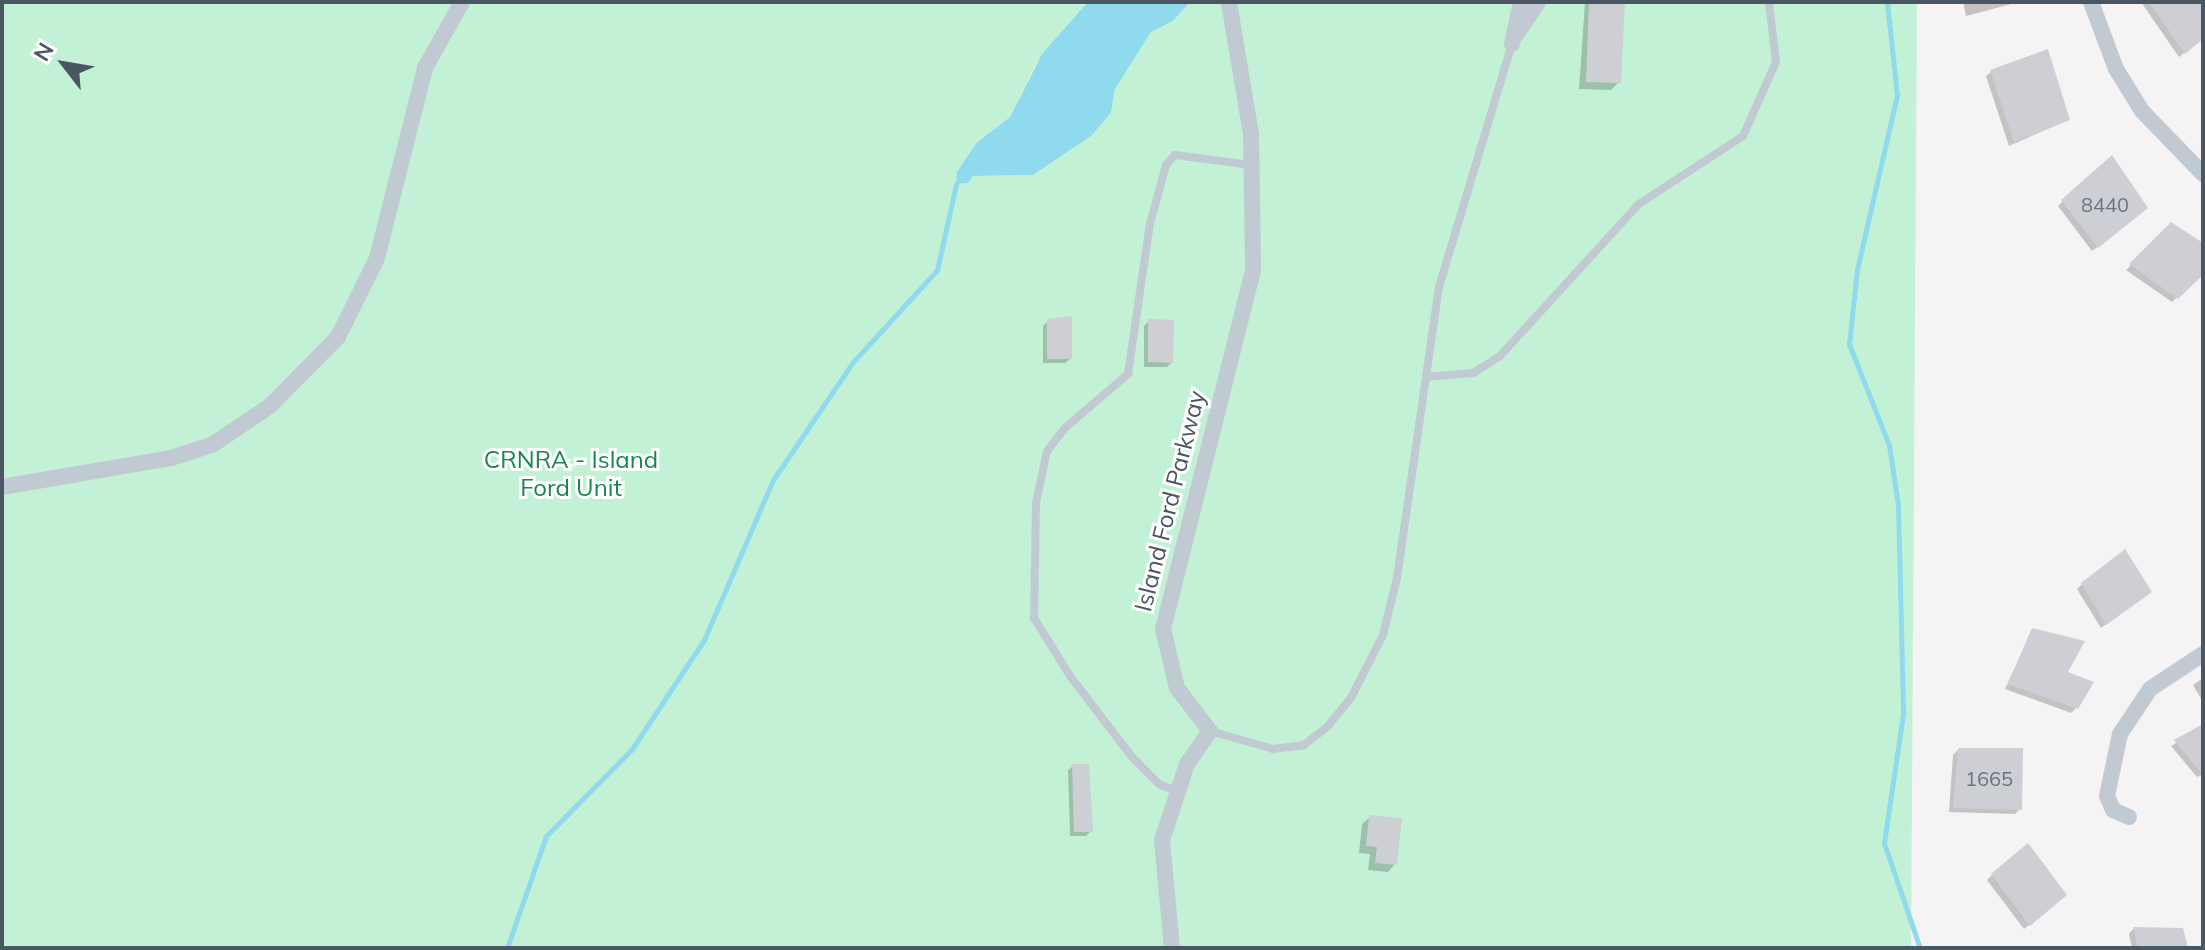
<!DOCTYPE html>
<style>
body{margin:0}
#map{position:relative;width:2205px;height:950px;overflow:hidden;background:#f5f3f3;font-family:Mulish,sans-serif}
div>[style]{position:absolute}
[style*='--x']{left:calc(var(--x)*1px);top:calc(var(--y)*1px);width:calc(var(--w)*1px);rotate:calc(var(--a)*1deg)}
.green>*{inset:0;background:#c3f1d5}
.water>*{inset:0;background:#90daee}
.shadow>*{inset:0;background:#0003}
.stream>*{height:5px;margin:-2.5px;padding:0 2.5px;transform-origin:2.5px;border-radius:2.5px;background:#90daee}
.building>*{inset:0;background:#cdcfd5}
.lane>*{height:8px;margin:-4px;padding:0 4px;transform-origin:4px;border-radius:4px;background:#c1cad2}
.street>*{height:16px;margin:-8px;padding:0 8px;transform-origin:8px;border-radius:8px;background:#c1cad2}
span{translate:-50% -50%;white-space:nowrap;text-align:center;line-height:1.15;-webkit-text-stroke:6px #fff;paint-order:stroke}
.number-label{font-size:20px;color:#6b747e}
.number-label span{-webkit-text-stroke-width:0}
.park-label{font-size:24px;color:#17864f}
.street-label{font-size:24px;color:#4a5661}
.frame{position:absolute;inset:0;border:4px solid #4a5661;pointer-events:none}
.north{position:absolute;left:24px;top:24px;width:80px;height:80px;-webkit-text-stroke:6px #fff;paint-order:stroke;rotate:301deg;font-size:22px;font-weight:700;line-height:32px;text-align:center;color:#4a5661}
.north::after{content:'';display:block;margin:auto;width:28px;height:36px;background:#4a5661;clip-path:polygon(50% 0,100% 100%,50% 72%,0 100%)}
</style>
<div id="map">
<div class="green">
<i style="clip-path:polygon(2px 2px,1088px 2px,1036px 64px,1010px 117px,976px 142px,972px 176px,1033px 175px,1091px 136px,1111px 113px,1115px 89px,1151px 32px,1173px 21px,1190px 2px,1917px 2px,1911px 948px,2px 948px)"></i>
</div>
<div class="water">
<i style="clip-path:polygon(1088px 2px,1190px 2px,1173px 21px,1151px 32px,1115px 89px,1111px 113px,1091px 136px,1033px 175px,973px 176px,968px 183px,956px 184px,957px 172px,977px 142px,1010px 117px,1042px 54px)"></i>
</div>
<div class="shadow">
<i style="clip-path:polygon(1585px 2px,1623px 2px,1619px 82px,1611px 90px,1579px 89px)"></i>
<i style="clip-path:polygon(1963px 2px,2019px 2px,1966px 16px)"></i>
<i style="clip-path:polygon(2141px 2px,2203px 2px,2203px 38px,2179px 57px)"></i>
<i style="clip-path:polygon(1991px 72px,2068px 120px,2009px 146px,1986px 76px)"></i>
<i style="clip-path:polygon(2063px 201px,2141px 213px,2092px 251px,2058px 206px)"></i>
<i style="clip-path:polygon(2172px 225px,2203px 245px,2203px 273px,2172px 302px,2126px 270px)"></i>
<i style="clip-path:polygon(1048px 321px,1070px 359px,1065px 363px,1043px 363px,1043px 326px)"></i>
<i style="clip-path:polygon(1149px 321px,1172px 362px,1167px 367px,1144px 367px,1144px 326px)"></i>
<i style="clip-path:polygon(2082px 584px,2145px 596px,2101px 628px,2077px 589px)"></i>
<i style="clip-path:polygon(2032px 631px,2066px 673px,2076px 708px,2071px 713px,2005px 689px)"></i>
<i style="clip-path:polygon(2203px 678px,2203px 702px,2193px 685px)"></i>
<i style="clip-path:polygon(2203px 726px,2203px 774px,2197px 777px,2171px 746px)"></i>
<i style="clip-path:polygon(1958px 750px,2020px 809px,2015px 814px,1949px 812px,1953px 755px)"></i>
<i style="clip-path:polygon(1073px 766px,1091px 831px,1086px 836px,1070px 836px,1068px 770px)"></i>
<i style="clip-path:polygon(1370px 817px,1395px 864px,1388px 872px,1368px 870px,1370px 854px,1359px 853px,1362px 824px)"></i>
<i style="clip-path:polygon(2203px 819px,2203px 877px,2202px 877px)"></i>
<i style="clip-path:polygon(1992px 875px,2060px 900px,2024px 929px,1987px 880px)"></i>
<i style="clip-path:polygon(2133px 929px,2181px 930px,2186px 948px,2132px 948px,2129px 934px)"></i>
</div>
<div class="stream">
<i style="--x:1887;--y:2;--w:94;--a:83.9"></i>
<i style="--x:1897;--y:95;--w:180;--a:102.9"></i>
<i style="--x:1857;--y:270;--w:74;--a:96.2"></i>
<i style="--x:1849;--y:344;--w:109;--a:68.4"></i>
<i style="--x:1889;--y:445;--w:61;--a:81.5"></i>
<i style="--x:1898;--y:505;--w:209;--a:88.6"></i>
<i style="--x:1903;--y:714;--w:130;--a:98.4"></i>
<i style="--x:1884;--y:843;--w:111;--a:71.1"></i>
<i style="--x:507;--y:948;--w:119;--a:-70.8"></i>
<i style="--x:546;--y:836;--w:122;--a:-45.3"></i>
<i style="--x:632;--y:749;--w:131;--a:-56.6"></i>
<i style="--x:704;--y:640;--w:174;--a:-66.7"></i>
<i style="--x:773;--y:480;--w:143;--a:-55.9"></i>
<i style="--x:853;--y:362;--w:125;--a:-47.6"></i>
<i style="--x:937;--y:270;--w:88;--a:-77.5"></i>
</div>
<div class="building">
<i style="clip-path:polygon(1589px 2px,1625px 2px,1621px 83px,1586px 82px)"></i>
<i style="clip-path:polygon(2149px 2px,2203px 2px,2203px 39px,2185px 54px)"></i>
<i style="clip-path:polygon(2048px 49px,2070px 120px,2014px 142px,1990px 70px)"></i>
<i style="clip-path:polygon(2112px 155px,2148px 208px,2098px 248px,2061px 200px)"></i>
<i style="clip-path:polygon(2171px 222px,2203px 243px,2203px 275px,2178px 299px,2129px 264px)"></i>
<i style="clip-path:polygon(1072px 316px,1072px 359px,1047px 359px,1047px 319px)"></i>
<i style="clip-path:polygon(1148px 319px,1174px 320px,1173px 363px,1148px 362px)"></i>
<i style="clip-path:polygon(2125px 549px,2152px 592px,2106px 625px,2081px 583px)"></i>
<i style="clip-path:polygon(2032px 628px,2085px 641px,2068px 672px,2094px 682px,2078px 709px,2008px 684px)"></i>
<i style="clip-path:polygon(2203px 724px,2203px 775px,2174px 740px)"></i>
<i style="clip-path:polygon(1958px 748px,2023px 748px,2022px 810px,1953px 808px)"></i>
<i style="clip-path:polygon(1072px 764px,1089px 764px,1093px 832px,1074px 832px)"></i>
<i style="clip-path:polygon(1369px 815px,1402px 818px,1397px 865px,1375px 863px,1377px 847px,1366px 846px)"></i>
<i style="clip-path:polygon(2028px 843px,2067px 895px,2030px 926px,1991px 874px)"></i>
<i style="clip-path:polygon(2133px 927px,2183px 928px,2188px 948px,2138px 948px)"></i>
</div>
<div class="lane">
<i style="--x:1426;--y:377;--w:47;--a:-4.9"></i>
<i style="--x:1473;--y:373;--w:32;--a:-32"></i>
<i style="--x:1500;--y:356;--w:206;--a:-47.6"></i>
<i style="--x:1639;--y:204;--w:124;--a:-33.2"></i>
<i style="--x:1743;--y:136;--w:81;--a:-66"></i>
<i style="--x:1776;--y:62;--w:60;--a:-96.7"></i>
<i style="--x:1210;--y:731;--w:66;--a:15.9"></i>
<i style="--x:1273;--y:749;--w:31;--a:-7"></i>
<i style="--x:1304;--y:745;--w:31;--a:-38"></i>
<i style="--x:1328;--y:726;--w:38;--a:-51"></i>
<i style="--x:1352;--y:696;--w:68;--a:-63.1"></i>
<i style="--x:1383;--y:635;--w:59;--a:-76.2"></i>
<i style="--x:1397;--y:578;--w:294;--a:-81.8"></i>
<i style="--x:1439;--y:287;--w:254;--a:-73.3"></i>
<i style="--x:1176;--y:791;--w:18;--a:-158"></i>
<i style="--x:1159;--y:784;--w:38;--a:-135"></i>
<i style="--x:1132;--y:757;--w:102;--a:-127.4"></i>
<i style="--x:1070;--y:676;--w:68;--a:-121.8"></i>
<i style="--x:1034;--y:618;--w:115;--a:-89"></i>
<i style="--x:1036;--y:503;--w:53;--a:-78.1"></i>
<i style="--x:1047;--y:451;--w:31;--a:-52"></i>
<i style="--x:1066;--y:427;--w:82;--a:-40.5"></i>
<i style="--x:1128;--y:374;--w:152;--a:-81.7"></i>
<i style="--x:1150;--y:224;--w:61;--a:-74.8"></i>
<i style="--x:1166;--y:165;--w:13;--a:-48"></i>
<i style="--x:1175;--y:155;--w:77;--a:7.5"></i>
</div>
<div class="street">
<i style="--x:2091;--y:2;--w:72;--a:69.5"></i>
<i style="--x:2116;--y:69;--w:49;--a:58.2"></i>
<i style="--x:2142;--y:111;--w:88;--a:45.9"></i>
<i style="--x:1516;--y:35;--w:40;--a:-56"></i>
<i style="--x:1512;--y:44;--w:43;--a:-77.9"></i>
<i style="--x:2;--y:487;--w:171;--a:-9.7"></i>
<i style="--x:171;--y:458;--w:43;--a:-17.6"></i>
<i style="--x:212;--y:445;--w:70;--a:-33.9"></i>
<i style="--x:270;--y:406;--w:97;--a:-45.4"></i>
<i style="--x:338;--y:337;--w:88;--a:-63.7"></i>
<i style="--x:377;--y:258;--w:196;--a:-75.8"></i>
<i style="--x:425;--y:68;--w:76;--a:-60.7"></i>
<i style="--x:2129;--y:817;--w:17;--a:-156"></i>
<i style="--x:2113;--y:810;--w:15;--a:-113"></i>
<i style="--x:2107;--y:796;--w:63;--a:-78.2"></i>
<i style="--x:2120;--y:734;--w:54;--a:-56.3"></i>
<i style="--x:2150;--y:689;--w:64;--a:-33.4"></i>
<i style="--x:1172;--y:948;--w:108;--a:-95.3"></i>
<i style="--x:1162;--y:840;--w:80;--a:-71.8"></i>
<i style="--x:1187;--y:764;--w:40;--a:-55.1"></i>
<i style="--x:1210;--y:731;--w:54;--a:-127.5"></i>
<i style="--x:1177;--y:688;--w:61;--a:-103.3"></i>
<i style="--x:1163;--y:629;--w:370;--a:-75.9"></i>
<i style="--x:1253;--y:270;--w:136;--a:-90.8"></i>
<i style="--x:1251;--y:134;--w:134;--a:-99.5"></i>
</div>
<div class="number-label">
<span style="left:2105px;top:204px">8440</span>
<span style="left:1989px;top:778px">1665</span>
</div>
<div class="park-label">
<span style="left:571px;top:474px">CRNRA - Island<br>Ford Unit</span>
</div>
<div class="street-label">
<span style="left:1170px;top:501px;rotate:-76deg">Island Ford Parkway</span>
</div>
<div class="frame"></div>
<div class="north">N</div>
</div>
